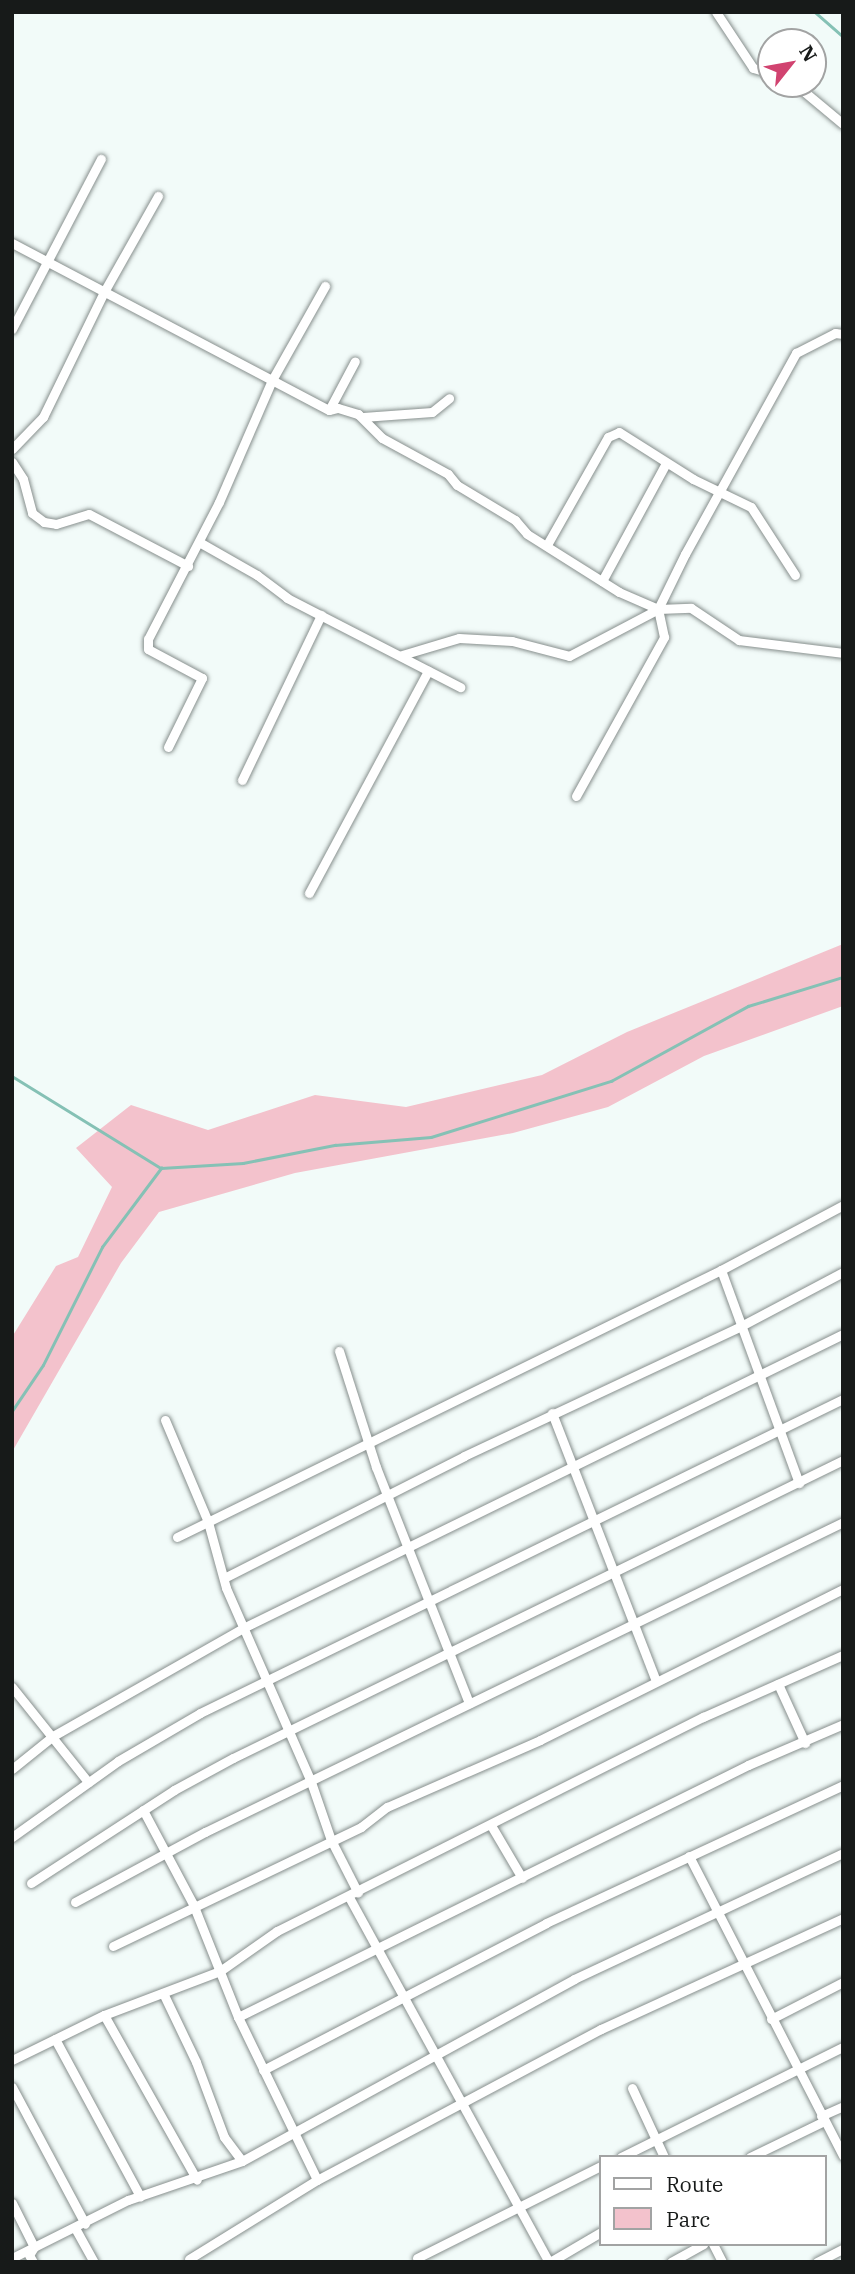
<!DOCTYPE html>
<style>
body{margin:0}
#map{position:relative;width:855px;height:2274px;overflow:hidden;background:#f2fbf9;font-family:"IBM Plex Serif",serif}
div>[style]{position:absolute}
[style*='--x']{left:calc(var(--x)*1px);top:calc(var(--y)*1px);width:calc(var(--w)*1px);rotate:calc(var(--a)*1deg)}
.green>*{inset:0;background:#f3c2cc}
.stream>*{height:2.5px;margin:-1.25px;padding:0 1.25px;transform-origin:1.25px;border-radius:1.25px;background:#85c1b5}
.roads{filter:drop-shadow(0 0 2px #878f8d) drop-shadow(0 0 2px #878f8d)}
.street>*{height:9px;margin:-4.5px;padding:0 4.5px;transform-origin:4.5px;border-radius:4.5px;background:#fff}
span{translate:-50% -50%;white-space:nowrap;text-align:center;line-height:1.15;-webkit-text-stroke:7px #fff;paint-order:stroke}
.frame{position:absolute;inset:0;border:14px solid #171a19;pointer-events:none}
.legend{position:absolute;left:599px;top:2155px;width:228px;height:91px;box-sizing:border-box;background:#fff;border:2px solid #a2a3a3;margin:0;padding:9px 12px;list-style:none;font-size:21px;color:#171a19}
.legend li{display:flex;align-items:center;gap:14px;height:35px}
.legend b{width:35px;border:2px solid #a2a3a3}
.north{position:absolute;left:757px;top:28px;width:70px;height:70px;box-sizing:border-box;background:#fff;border:2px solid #a2a3a3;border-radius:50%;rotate:59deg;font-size:19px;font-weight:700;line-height:28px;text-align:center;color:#171a19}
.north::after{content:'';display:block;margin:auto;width:24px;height:32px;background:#d14370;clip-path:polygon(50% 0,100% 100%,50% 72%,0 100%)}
</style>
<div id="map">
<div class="green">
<i style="clip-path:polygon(843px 944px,843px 1006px,704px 1056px,608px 1107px,513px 1133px,295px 1173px,159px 1212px,121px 1263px,12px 1452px,12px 1337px,56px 1266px,78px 1257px,112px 1187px,76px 1148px,131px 1105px,208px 1130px,315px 1095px,406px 1107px,542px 1075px,627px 1032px)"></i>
</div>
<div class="stream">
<i style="--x:815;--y:12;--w:37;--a:41"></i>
<i style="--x:12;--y:1076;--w:175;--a:31.7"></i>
<i style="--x:12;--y:1411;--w:55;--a:-56"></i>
<i style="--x:43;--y:1365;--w:132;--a:-63.4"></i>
<i style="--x:102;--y:1247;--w:99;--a:-53.2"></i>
<i style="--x:161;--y:1168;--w:82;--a:-3.5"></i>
<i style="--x:243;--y:1163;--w:94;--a:-11.1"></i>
<i style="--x:335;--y:1145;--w:96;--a:-4.8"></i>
<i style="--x:431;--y:1137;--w:189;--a:-17.3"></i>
<i style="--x:611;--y:1081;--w:156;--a:-28.7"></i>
<i style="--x:748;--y:1006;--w:99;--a:-17"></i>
</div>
<div class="roads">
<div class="street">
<i style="--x:716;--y:12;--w:67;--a:56.5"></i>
<i style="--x:753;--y:68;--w:19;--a:16"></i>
<i style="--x:795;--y:84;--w:62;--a:39.8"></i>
<i style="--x:12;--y:243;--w:358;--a:27.8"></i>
<i style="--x:329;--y:410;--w:9;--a:-13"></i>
<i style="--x:338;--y:408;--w:21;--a:17"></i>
<i style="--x:358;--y:414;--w:34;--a:45"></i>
<i style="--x:382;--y:438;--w:75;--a:28.6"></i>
<i style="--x:448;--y:474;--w:14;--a:51"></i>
<i style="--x:457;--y:485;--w:68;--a:31.1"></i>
<i style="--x:515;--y:520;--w:18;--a:49"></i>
<i style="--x:527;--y:534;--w:109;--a:32.2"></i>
<i style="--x:619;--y:592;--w:43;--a:23.6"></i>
<i style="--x:658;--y:609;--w:33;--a:-2"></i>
<i style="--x:691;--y:608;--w:58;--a:33.7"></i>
<i style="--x:739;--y:640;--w:105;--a:7.1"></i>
<i style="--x:12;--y:329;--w:192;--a:-62.4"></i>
<i style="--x:329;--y:410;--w:55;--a:-62"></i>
<i style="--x:363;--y:417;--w:69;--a:-4.1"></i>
<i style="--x:432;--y:412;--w:22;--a:-39"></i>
<i style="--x:12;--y:449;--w:45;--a:-45.9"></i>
<i style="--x:43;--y:417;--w:141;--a:-64"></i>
<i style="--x:105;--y:290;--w:108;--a:-60.6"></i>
<i style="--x:12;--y:462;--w:20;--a:57"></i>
<i style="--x:23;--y:479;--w:35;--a:75"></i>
<i style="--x:32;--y:513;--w:15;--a:37"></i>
<i style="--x:44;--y:522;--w:12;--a:9"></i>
<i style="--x:56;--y:524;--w:34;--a:-17"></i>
<i style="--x:89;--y:514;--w:112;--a:27.7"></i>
<i style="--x:199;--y:542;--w:67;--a:29.6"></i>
<i style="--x:257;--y:575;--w:38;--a:37"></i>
<i style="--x:287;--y:598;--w:195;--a:27.2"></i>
<i style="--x:548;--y:543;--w:122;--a:-60.5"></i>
<i style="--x:608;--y:437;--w:12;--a:-24"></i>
<i style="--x:619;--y:432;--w:88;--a:32.4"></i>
<i style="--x:693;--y:479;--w:64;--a:25.8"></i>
<i style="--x:751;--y:507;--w:81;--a:57.1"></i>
<i style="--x:602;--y:581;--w:134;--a:-61.5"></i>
<i style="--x:402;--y:655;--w:59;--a:-16.6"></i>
<i style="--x:459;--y:638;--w:53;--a:3.2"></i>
<i style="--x:512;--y:641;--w:59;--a:14.7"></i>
<i style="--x:569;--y:656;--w:101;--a:-27.8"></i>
<i style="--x:168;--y:747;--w:77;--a:-63.8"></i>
<i style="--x:202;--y:678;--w:61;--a:-151.8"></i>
<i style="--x:148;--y:649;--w:10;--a:-90"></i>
<i style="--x:148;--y:639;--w:154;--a:-62.6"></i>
<i style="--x:219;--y:502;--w:133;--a:-66.5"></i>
<i style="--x:272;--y:380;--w:108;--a:-60.6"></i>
<i style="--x:242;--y:780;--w:183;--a:-64.4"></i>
<i style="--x:576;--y:796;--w:182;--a:-61"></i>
<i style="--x:664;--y:637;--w:29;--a:-102"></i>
<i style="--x:658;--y:609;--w:61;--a:-63.9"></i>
<i style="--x:685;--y:554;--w:230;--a:-61.1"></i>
<i style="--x:796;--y:353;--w:44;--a:-27.1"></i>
<i style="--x:835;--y:333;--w:8;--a:7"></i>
<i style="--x:309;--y:893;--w:252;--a:-61.8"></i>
<i style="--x:721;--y:1270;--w:227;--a:69.9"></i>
<i style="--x:339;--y:1351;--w:122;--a:72.3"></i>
<i style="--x:376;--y:1467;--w:254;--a:68.5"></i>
<i style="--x:552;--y:1413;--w:285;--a:68.8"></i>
<i style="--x:165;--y:1420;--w:111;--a:67.1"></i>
<i style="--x:208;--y:1522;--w:68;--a:74.7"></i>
<i style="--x:226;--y:1588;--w:212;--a:66.3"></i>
<i style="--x:311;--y:1782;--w:61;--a:71"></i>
<i style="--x:331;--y:1840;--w:59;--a:63"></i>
<i style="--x:177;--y:1537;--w:606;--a:-26.14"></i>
<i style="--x:721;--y:1270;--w:138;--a:-28"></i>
<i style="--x:226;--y:1577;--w:267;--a:-26.9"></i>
<i style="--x:464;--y:1456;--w:306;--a:-25.1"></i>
<i style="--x:741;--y:1326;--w:115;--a:-27.9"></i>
<i style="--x:778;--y:1684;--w:65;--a:65.4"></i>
<i style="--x:12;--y:1687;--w:122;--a:51.3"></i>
<i style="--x:12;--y:1769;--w:53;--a:-38.8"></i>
<i style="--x:53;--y:1736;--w:219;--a:-29.6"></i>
<i style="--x:243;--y:1628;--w:668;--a:-26.1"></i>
<i style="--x:143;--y:1810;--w:106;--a:62"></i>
<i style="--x:193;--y:1904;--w:122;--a:68.3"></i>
<i style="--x:238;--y:2017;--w:181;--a:64.1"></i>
<i style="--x:492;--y:1827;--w:59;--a:59.5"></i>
<i style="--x:12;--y:1837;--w:130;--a:-35.6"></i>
<i style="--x:118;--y:1761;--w:95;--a:-30.3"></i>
<i style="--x:200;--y:1713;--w:716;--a:-26.03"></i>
<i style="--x:689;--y:1856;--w:337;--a:62.8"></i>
<i style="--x:31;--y:1883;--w:171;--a:-33"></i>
<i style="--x:174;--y:1790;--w:67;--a:-28.5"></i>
<i style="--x:233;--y:1758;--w:679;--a:-26.04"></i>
<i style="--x:349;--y:1897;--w:416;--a:61.3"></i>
<i style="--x:75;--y:1902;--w:148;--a:-28.3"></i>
<i style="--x:205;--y:1832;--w:709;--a:-25.91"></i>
<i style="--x:113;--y:1946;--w:275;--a:-25.6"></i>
<i style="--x:361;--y:1827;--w:33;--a:-38"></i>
<i style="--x:387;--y:1807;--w:167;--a:-23.6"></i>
<i style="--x:540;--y:1740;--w:339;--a:-26.5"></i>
<i style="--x:163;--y:1993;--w:76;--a:64.4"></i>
<i style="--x:196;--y:2062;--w:80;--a:69.5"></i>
<i style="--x:224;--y:2137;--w:30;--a:53"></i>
<i style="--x:104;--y:2015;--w:189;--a:60.6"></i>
<i style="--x:238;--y:2017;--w:569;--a:-26.29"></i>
<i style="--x:748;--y:1765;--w:103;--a:-23.3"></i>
<i style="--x:771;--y:2019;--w:81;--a:-27.2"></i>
<i style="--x:55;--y:2039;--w:179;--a:61.6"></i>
<i style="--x:12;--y:2060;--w:102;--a:-26.1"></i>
<i style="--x:104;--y:2015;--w:124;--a:-20.8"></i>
<i style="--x:220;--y:1971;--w:70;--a:-35.1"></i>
<i style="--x:277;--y:1931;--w:477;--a:-26.7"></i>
<i style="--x:703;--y:1717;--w:153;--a:-23.9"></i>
<i style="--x:263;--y:2070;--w:319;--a:-27.4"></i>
<i style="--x:546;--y:1923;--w:327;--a:-24.9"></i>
<i style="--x:12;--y:2087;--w:155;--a:61.9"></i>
<i style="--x:632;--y:2088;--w:76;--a:65.1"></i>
<i style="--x:821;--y:2116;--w:24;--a:-24"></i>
<i style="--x:621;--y:2157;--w:248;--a:-26.4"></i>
<i style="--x:750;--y:2157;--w:82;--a:-25.9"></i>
<i style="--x:12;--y:2203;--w:49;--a:63.4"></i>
<i style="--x:34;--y:2247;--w:9;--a:122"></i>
<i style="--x:29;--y:2255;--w:8;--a:60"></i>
<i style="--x:75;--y:2228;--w:39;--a:61"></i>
<i style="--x:713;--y:2244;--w:20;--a:63"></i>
<i style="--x:12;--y:2258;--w:130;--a:-26.6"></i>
<i style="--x:128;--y:2200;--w:120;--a:-18.9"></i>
<i style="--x:242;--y:2161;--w:379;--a:-28.7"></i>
<i style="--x:574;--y:1979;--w:297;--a:-25.1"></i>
<i style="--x:417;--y:2258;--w:206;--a:-26.6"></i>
<i style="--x:189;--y:2259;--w:150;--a:-31.7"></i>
<i style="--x:317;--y:2180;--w:322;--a:-28"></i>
<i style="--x:601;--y:2029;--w:266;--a:-24.6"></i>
<i style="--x:550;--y:2262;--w:59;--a:-30.5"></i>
<i style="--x:671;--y:2262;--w:37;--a:-29"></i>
<i style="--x:817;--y:2262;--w:29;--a:-27"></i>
</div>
</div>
<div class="frame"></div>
<ul class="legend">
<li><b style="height:9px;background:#fff"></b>Route</li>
<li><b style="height:19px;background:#f3c2cc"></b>Parc</li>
</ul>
<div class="north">N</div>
</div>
